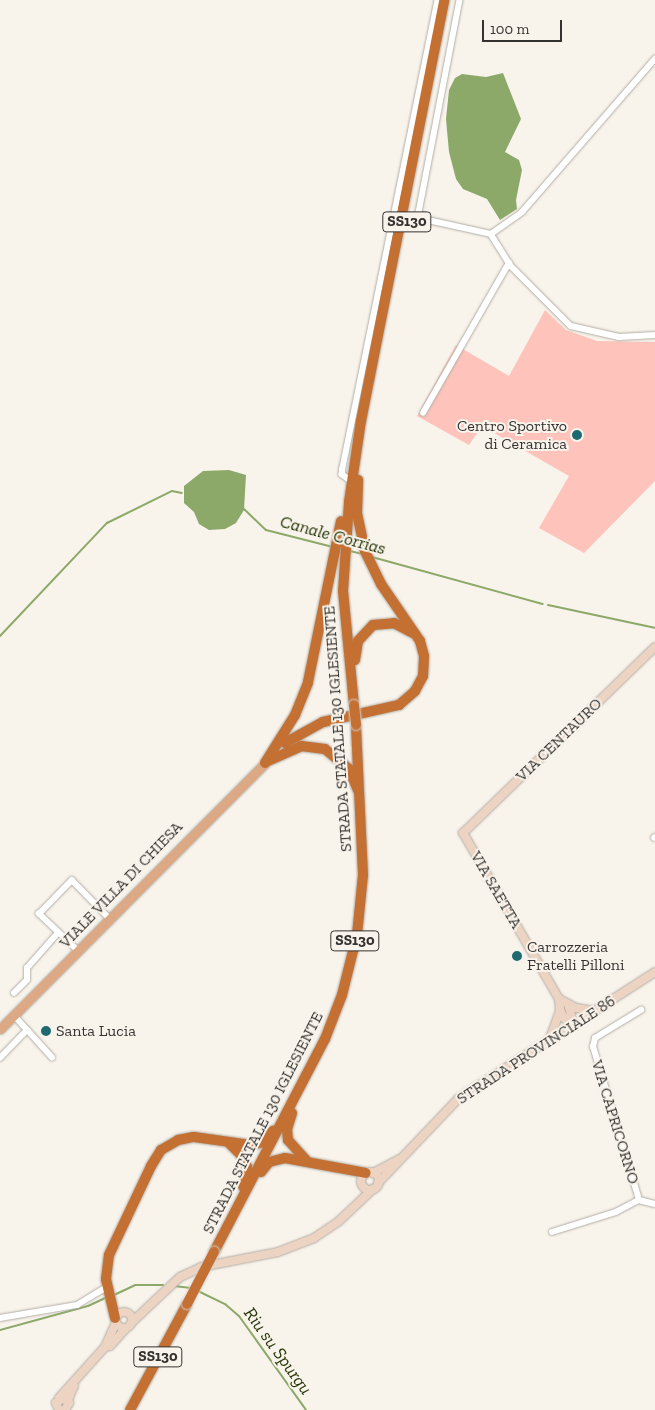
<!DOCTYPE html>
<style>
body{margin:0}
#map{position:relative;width:655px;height:1410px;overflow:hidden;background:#f8f3eb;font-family:"Zilla Slab",serif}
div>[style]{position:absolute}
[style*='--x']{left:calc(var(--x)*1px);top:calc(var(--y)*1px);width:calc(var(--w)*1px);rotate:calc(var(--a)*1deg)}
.green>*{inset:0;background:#fec3ba}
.water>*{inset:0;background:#8ca969}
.stream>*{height:2px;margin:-1px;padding:0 1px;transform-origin:1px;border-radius:1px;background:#8ca969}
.roads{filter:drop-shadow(0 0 1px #b2ada5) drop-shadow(0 0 1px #b2ada5)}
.street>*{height:5.5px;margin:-2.75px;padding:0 2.75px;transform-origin:2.75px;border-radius:2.75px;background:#fff}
.secondary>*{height:8px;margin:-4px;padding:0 4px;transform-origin:4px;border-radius:4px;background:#edd4c2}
.secondary>.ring{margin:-4px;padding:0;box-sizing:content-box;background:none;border:8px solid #edd4c2;border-radius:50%}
.primary>*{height:9px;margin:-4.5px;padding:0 4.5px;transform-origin:4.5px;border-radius:4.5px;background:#dca984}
.highway>*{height:10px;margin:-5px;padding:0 5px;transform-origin:5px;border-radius:5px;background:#c47032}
.bridges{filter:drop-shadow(0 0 1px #d3d2d1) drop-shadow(0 0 1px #d3d2d1)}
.highway-bridge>*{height:10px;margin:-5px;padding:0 5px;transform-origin:5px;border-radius:5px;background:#c47032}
.dots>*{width:14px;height:14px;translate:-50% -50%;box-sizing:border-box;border:2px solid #f8f3eb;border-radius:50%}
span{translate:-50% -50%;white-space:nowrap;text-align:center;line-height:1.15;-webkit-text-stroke:4px #f8f3eb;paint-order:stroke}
.shield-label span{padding:1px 4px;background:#f8f3eb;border:1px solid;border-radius:4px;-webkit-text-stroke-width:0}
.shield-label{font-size:15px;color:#353330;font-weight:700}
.poi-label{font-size:16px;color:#353330}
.right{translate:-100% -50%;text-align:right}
.left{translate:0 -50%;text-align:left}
.street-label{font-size:16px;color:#353330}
.water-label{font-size:18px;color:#243606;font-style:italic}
.scale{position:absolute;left:482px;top:20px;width:80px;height:22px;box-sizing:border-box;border:2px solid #353330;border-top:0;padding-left:6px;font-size:15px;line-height:18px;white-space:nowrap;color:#353330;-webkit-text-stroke:4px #f8f3eb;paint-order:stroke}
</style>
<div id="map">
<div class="green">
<i style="clip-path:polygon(545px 310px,566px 330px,597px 341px,655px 342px,655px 481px,584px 553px,539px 528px,569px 476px,482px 426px,469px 445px,417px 416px,456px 345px,509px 376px)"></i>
</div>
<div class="water">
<i style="clip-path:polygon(503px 73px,521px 119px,505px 152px,519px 160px,522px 170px,516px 200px,517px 209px,500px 220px,487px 199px,463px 189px,456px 179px,449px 152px,446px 119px,449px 90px,455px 78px,462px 74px,486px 77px)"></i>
<i style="clip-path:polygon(229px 470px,246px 475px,244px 510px,236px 523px,225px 529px,209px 530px,199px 524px,194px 512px,184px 503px,184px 486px,203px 471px)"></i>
</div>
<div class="stream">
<i style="--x:244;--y:509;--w:30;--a:44"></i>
<i style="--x:266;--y:530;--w:69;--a:14.2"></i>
<i style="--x:350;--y:551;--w:12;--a:14"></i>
<i style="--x:372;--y:557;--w:177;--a:15.4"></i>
<i style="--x:548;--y:605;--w:109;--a:12.1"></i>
<i style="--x:0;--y:636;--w:156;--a:-46.6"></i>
<i style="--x:107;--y:523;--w:72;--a:-26.2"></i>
<i style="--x:172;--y:491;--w:10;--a:11"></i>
<i style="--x:174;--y:1286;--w:17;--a:7"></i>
<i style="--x:198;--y:1291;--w:30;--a:26"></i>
<i style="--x:225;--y:1304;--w:18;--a:41"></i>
<i style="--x:239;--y:1316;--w:115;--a:54.5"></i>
<i style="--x:114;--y:1295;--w:23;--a:-25"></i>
<i style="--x:135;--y:1285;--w:28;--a:0"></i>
<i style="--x:0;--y:1330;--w:91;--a:-15.3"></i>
<i style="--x:88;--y:1306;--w:19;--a:-25"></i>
</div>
<div class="roads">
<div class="street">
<i style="--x:460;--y:0;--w:217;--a:100.9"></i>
<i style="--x:419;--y:213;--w:11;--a:38"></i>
<i style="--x:428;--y:220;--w:65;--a:12.5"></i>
<i style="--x:491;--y:234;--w:36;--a:58"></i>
<i style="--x:510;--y:265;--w:86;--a:45"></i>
<i style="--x:571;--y:326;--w:49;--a:12.9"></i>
<i style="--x:619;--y:337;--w:36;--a:-3"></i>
<i style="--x:491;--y:234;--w:38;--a:-35"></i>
<i style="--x:522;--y:212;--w:203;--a:-49"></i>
<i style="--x:423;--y:413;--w:173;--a:-60.2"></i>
<i style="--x:349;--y:480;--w:9;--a:-144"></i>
<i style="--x:342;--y:475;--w:5;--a:-90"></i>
<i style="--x:342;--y:470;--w:480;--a:-78.5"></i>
<i style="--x:654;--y:838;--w:1;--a:-45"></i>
<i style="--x:78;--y:951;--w:54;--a:-136.5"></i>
<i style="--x:39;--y:914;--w:47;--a:-45.9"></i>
<i style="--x:72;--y:880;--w:54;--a:45.7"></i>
<i style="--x:14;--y:993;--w:18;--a:-45"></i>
<i style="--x:27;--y:980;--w:12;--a:-90"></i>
<i style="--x:27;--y:968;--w:47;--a:-48.5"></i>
<i style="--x:14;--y:1015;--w:57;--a:47.9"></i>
<i style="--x:0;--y:1058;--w:39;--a:-46"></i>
<i style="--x:639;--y:1200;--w:160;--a:-106.7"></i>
<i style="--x:593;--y:1047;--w:9;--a:-77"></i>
<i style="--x:595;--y:1038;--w:54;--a:-31.3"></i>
<i style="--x:552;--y:1232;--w:67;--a:-17.4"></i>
<i style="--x:616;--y:1212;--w:26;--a:-28"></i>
<i style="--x:639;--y:1200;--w:16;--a:14"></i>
<i style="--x:0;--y:1318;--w:78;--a:-9.6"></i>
<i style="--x:77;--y:1305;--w:35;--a:-31"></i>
</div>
<div class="secondary">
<i style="--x:568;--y:1004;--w:22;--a:74"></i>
<i style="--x:560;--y:1010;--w:9;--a:63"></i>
<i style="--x:564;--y:1018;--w:12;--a:35"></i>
<i style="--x:595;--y:1011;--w:19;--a:-171"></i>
<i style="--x:576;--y:1008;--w:19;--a:-152"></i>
<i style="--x:559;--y:999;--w:192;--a:-120"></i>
<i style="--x:463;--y:833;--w:267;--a:-44.1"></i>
<i style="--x:549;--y:1041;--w:33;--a:-70"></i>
<i style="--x:560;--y:1010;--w:11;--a:-95"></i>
<i class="ring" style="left:361px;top:1172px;width:10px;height:10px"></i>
<i style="--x:373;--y:1173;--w:30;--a:-28"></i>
<i style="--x:378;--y:1183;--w:117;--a:-46.4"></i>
<i style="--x:459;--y:1098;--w:233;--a:-32.7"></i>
<i class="ring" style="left:116px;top:1312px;width:8px;height:8px"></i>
<i style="--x:131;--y:1323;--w:67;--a:-43.2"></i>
<i style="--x:180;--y:1277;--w:23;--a:-25"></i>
<i style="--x:201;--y:1267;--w:78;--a:-11"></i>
<i style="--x:278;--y:1252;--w:39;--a:-21"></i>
<i style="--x:314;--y:1238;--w:30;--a:-34"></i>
<i style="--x:339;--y:1221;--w:47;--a:-43.3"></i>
<i style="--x:110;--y:1346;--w:24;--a:-48"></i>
<i style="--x:59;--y:1398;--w:69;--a:-48"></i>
<i style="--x:105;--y:1347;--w:27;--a:-66"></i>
<i style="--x:68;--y:1400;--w:15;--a:-67"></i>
<i style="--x:59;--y:1410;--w:8;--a:-113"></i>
<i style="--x:56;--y:1403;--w:9;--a:-36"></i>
<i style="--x:63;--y:1398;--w:8;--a:40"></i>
<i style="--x:69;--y:1403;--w:8;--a:120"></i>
</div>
<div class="primary">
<i style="--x:0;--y:1029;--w:383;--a:-45.1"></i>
</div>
<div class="highway">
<i style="--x:355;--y:660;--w:19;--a:-81"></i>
<i style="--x:358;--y:641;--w:22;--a:-47"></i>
<i style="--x:373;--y:625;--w:21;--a:-5"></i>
<i style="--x:394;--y:623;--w:21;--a:28"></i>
<i style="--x:354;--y:705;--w:115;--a:-95.5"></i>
<i style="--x:343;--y:591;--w:89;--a:-86.1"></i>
<i style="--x:349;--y:502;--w:82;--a:-81.6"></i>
<i style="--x:361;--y:421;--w:429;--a:-78.8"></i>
<i style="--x:285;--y:743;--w:43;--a:-28.9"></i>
<i style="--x:323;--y:722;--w:78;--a:-12.6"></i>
<i style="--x:399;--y:705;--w:21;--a:-41"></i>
<i style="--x:415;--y:691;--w:17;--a:-62"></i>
<i style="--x:423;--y:676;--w:20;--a:-87"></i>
<i style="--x:424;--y:656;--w:16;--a:-105"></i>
<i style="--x:420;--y:641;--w:69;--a:-124.4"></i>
<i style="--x:381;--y:584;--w:37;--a:-116"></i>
<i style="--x:365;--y:551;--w:39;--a:-102"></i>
<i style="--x:357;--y:513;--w:33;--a:-88"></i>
<i style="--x:268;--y:761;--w:36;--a:-24"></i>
<i style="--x:301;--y:746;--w:24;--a:7"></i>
<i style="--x:325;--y:749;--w:31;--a:40"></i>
<i style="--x:349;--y:769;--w:23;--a:67"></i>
<i style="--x:265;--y:763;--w:57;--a:-58"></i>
<i style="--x:295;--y:715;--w:35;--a:-68"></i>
<i style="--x:308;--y:682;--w:164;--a:-78.4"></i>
<i style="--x:292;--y:1113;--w:17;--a:107"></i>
<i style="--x:287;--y:1129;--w:11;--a:85"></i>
<i style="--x:288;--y:1140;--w:27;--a:48"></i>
<i style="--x:229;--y:1143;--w:17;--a:45"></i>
<i style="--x:241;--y:1155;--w:13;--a:63"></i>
<i style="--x:247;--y:1167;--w:20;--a:101"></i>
<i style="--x:261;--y:1172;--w:13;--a:-51"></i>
<i style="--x:269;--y:1162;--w:16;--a:-14"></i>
<i style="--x:285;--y:1158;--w:82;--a:10.5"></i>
<i style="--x:214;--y:1252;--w:240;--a:-62.5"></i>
<i style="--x:325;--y:1039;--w:47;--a:-68.9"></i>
<i style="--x:342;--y:995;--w:62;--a:-76"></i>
<i style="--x:357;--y:935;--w:60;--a:-84.3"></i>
<i style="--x:363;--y:875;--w:150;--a:-92.7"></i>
<i style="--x:115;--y:1318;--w:40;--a:-103"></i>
<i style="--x:106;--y:1279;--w:24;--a:-83"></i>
<i style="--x:109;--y:1255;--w:98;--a:-64.7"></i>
<i style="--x:151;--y:1166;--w:19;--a:-58"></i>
<i style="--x:161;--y:1150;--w:20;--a:-30"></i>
<i style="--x:178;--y:1140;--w:16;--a:-11"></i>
<i style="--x:194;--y:1137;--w:59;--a:7.9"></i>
<i style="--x:252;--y:1145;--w:11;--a:-15"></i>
<i style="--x:263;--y:1142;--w:15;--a:-48"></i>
<i style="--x:130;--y:1410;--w:120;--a:-61.7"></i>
</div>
</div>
<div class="bridges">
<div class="highway-bridge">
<i style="--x:354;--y:705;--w:20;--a:84"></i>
<i style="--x:187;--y:1304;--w:59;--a:-62.6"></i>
</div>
</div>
<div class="dots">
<i style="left:577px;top:435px;background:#1e6a70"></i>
<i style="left:517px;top:956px;background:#1e6a70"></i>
<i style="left:46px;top:1031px;background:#1e6a70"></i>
</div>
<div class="shield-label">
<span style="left:407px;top:222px">SS130</span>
<span style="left:355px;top:941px">SS130</span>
<span style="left:158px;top:1357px">SS130</span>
</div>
<div class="poi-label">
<span class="right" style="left:567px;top:435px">Centro Sportivo<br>di Ceramica</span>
<span class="left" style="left:527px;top:956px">Carrozzeria<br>Fratelli Pilloni</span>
<span class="left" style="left:56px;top:1031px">Santa Lucia</span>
</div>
<div class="street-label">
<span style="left:338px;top:729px;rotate:-94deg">STRADA STATALE 130 IGLESIENTE</span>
<span style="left:559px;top:740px;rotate:-44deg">VIA CENTAURO</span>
<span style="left:121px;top:885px;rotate:-46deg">VIALE VILLA DI CHIESA</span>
<span style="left:496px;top:890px;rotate:60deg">VIA SAETTA</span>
<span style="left:536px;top:1050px;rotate:-33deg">STRADA PROVINCIALE 86</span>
<span style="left:615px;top:1122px;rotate:73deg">VIA CAPRICORNO</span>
<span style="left:263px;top:1123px;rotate:-63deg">STRADA STATALE 130 IGLESIENTE</span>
</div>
<div class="water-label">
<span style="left:333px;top:535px;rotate:15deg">Canale Corrias</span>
<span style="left:278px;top:1351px;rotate:54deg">Riu su Spurgu</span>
</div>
<div class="scale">100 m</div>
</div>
